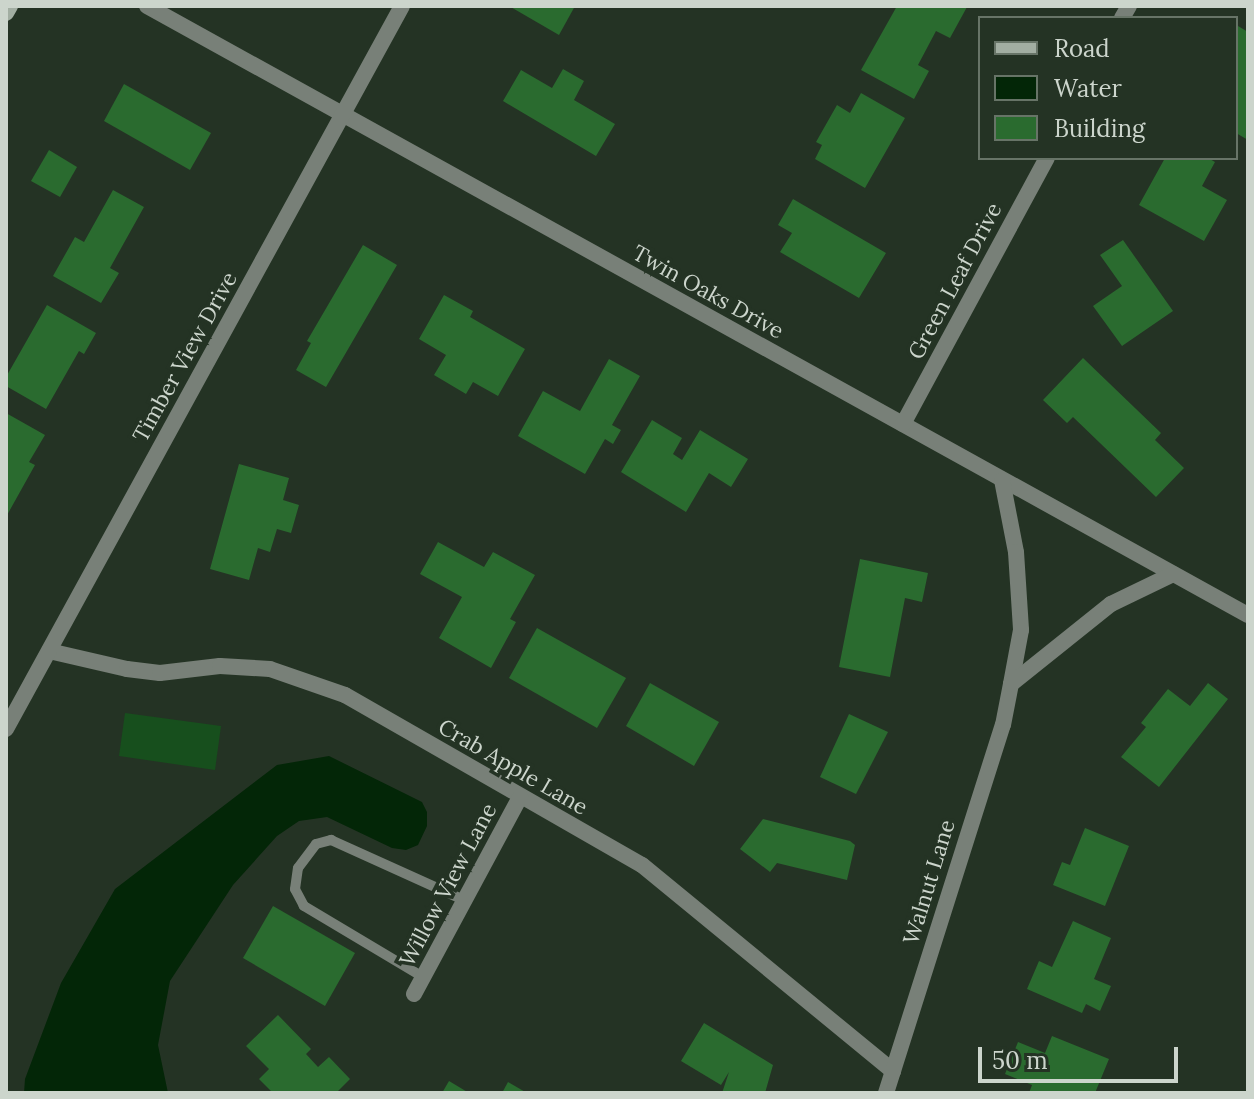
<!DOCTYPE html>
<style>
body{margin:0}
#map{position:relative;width:1254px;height:1099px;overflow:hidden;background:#243324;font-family:Lora,serif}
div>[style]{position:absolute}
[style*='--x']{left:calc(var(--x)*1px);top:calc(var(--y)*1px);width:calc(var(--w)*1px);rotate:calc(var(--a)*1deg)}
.green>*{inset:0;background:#174f1d}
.water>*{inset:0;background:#032607}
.building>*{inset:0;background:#2a6b2f}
.lane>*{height:10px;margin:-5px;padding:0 5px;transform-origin:5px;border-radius:5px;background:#788078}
.street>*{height:16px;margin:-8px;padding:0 8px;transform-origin:8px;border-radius:8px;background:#788078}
.secondary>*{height:16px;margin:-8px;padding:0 8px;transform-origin:8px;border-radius:8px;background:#a2aea2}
span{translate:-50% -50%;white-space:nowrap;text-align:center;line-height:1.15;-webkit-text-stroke:7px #243324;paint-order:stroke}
.street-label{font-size:22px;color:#ccd5cc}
.frame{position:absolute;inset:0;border:8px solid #ccd5cc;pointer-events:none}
.legend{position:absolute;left:978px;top:16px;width:260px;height:144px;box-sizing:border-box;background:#243324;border:2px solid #677467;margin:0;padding:10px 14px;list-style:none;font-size:24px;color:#ccd5cc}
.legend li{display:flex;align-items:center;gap:16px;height:40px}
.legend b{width:40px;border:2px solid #677467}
.scale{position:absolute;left:978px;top:1047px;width:200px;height:36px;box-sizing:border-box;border:4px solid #ccd5cc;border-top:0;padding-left:10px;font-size:24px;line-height:28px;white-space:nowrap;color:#ccd5cc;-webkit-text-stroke:6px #243324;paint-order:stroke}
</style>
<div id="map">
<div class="green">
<i style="clip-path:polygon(125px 713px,221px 726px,215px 770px,119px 756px)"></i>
</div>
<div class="water">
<i style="clip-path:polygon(329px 756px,422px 802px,427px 812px,427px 826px,418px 845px,406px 850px,392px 848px,327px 817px,299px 821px,277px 836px,233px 885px,170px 981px,158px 1045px,168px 1093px,24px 1093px,25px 1079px,61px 983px,115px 889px,277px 765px)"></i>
</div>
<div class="building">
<i style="clip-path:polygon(509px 6px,575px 6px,559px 35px)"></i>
<i style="clip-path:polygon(897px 6px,967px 7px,950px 38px,936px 31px,918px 65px,929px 71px,914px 99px,861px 70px)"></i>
<i style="clip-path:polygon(1238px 26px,1248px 32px,1248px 140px,1236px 133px)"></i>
<i style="clip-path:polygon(563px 69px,584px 81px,574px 100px,615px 124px,596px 156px,503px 101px,521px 70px,552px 88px)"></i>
<i style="clip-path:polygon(124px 84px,211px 133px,190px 170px,104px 121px)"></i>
<i style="clip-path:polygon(861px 93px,905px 118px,865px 188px,815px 159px,822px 145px,816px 142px,837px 105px,850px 113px)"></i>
<i style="clip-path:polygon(49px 150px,77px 167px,60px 197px,31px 181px)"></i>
<i style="clip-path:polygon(1165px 158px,1208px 158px,1215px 162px,1202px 186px,1227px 200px,1204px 241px,1139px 205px)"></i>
<i style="clip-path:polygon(113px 190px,144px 207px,110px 268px,119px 273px,101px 303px,53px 276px,75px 237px,84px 242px)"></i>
<i style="clip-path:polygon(793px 199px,886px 253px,859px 298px,780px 252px,792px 233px,778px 225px)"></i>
<i style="clip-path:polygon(1123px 240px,1173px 311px,1122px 346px,1093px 306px,1122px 286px,1100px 255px)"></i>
<i style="clip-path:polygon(363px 245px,397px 265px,326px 387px,296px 370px,311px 343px,307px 341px)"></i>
<i style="clip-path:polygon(444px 295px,473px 311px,470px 317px,525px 349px,498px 396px,473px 382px,466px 394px,434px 375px,446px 355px,419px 339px)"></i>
<i style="clip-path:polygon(47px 305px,96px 333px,84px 354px,79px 351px,46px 409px,6px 386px,6px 377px)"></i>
<i style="clip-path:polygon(1083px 358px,1161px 433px,1155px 440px,1184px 468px,1156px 497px,1073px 417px,1067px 423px,1043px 400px)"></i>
<i style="clip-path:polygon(609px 359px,640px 376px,612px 425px,621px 430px,613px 444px,605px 439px,585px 474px,518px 436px,543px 391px,580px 411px)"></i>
<i style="clip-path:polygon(6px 413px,45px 435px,29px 462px,35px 465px,6px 517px)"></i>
<i style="clip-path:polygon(652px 420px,682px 438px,673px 454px,682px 460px,700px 430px,748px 459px,731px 487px,709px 473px,686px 512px,621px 472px)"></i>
<i style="clip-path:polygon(239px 464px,289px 478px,283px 500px,299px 505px,291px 533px,277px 529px,270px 552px,258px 548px,249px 580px,210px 569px)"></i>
<i style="clip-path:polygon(438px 542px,484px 567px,493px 552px,535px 575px,510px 619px,516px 622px,491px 668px,439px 638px,462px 597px,420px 574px)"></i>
<i style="clip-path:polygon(860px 559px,928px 573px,922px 602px,905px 598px,890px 677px,839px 667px)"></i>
<i style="clip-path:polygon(537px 628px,626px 678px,597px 728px,509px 678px)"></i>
<i style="clip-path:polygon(650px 683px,719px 722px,694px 766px,626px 726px)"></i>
<i style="clip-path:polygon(1208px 683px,1228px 699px,1159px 787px,1121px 757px,1146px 727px,1141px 723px,1168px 689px,1190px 706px)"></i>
<i style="clip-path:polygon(849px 714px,888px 732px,856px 794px,820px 777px)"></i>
<i style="clip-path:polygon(763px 819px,850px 841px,855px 845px,847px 880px,777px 863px,770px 872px,740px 849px)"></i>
<i style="clip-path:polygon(1085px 828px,1129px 846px,1105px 906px,1053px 885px,1062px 862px,1070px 865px)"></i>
<i style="clip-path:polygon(273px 906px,355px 953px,325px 1006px,243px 958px)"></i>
<i style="clip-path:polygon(1073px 921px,1111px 938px,1094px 979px,1111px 986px,1100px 1011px,1086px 1004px,1082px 1013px,1027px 989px,1039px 961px,1052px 967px)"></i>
<i style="clip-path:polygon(278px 1015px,311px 1049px,306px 1054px,318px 1067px,329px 1057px,350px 1079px,336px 1093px,273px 1093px,259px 1079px,269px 1069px,246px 1046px)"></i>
<i style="clip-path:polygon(704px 1023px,773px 1065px,765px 1093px,722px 1093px,729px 1072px,721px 1085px,681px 1061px)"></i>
<i style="clip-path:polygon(1052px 1036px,1109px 1059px,1095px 1093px,1029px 1093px,1032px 1085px,1005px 1074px,1018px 1042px,1045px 1053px)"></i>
<i style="clip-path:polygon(449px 1081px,469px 1093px,442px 1093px)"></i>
<i style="clip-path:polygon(508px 1082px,527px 1093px,502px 1093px)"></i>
</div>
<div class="lane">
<i style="--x:423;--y:977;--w:139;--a:-149.2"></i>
<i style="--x:304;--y:906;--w:19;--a:-118"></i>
<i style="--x:295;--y:889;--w:21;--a:-82"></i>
<i style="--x:298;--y:868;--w:30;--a:-53"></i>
<i style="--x:316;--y:844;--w:16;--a:-15"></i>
<i style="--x:331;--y:840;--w:146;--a:24.3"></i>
</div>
<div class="street">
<i style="--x:147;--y:6;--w:1258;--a:28.95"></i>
<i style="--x:1122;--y:18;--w:14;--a:-60"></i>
<i style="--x:903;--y:424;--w:302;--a:-61.6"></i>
<i style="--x:1002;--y:480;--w:73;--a:79"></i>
<i style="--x:1016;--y:552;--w:78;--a:86.3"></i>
<i style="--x:1021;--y:630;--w:55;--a:100.5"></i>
<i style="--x:49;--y:651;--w:80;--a:13"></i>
<i style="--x:127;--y:669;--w:33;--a:7"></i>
<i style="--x:160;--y:673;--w:60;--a:-6.7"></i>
<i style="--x:220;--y:666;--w:50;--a:3.4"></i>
<i style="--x:270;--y:669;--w:79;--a:19.1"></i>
<i style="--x:345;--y:695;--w:342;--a:29.8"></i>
<i style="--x:642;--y:865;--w:325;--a:39.4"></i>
<i style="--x:6;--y:729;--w:824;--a:-61.29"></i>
<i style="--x:414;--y:994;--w:224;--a:-61.7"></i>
<i style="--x:886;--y:1093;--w:386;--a:-72.4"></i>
<i style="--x:1003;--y:725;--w:42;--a:-79"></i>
<i style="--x:1011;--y:684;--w:128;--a:-38.7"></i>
<i style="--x:1111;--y:604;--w:69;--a:-25.8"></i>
</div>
<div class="secondary">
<i style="--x:6;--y:13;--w:8;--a:-60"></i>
</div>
<div class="street-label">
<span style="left:955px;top:281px;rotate:-62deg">Green Leaf Drive</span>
<span style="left:708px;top:292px;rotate:29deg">Twin Oaks Drive</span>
<span style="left:185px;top:357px;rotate:-61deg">Timber View Drive</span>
<span style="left:513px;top:767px;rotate:30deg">Crab Apple Lane</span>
<span style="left:929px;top:882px;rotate:-73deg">Walnut Lane</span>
<span style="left:448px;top:885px;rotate:-62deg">Willow View Lane</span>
</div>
<div class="frame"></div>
<ul class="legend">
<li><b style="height:10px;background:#a2aea2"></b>Road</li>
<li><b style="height:22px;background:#032607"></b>Water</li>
<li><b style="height:22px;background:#2a6b2f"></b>Building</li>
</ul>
<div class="scale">50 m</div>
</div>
